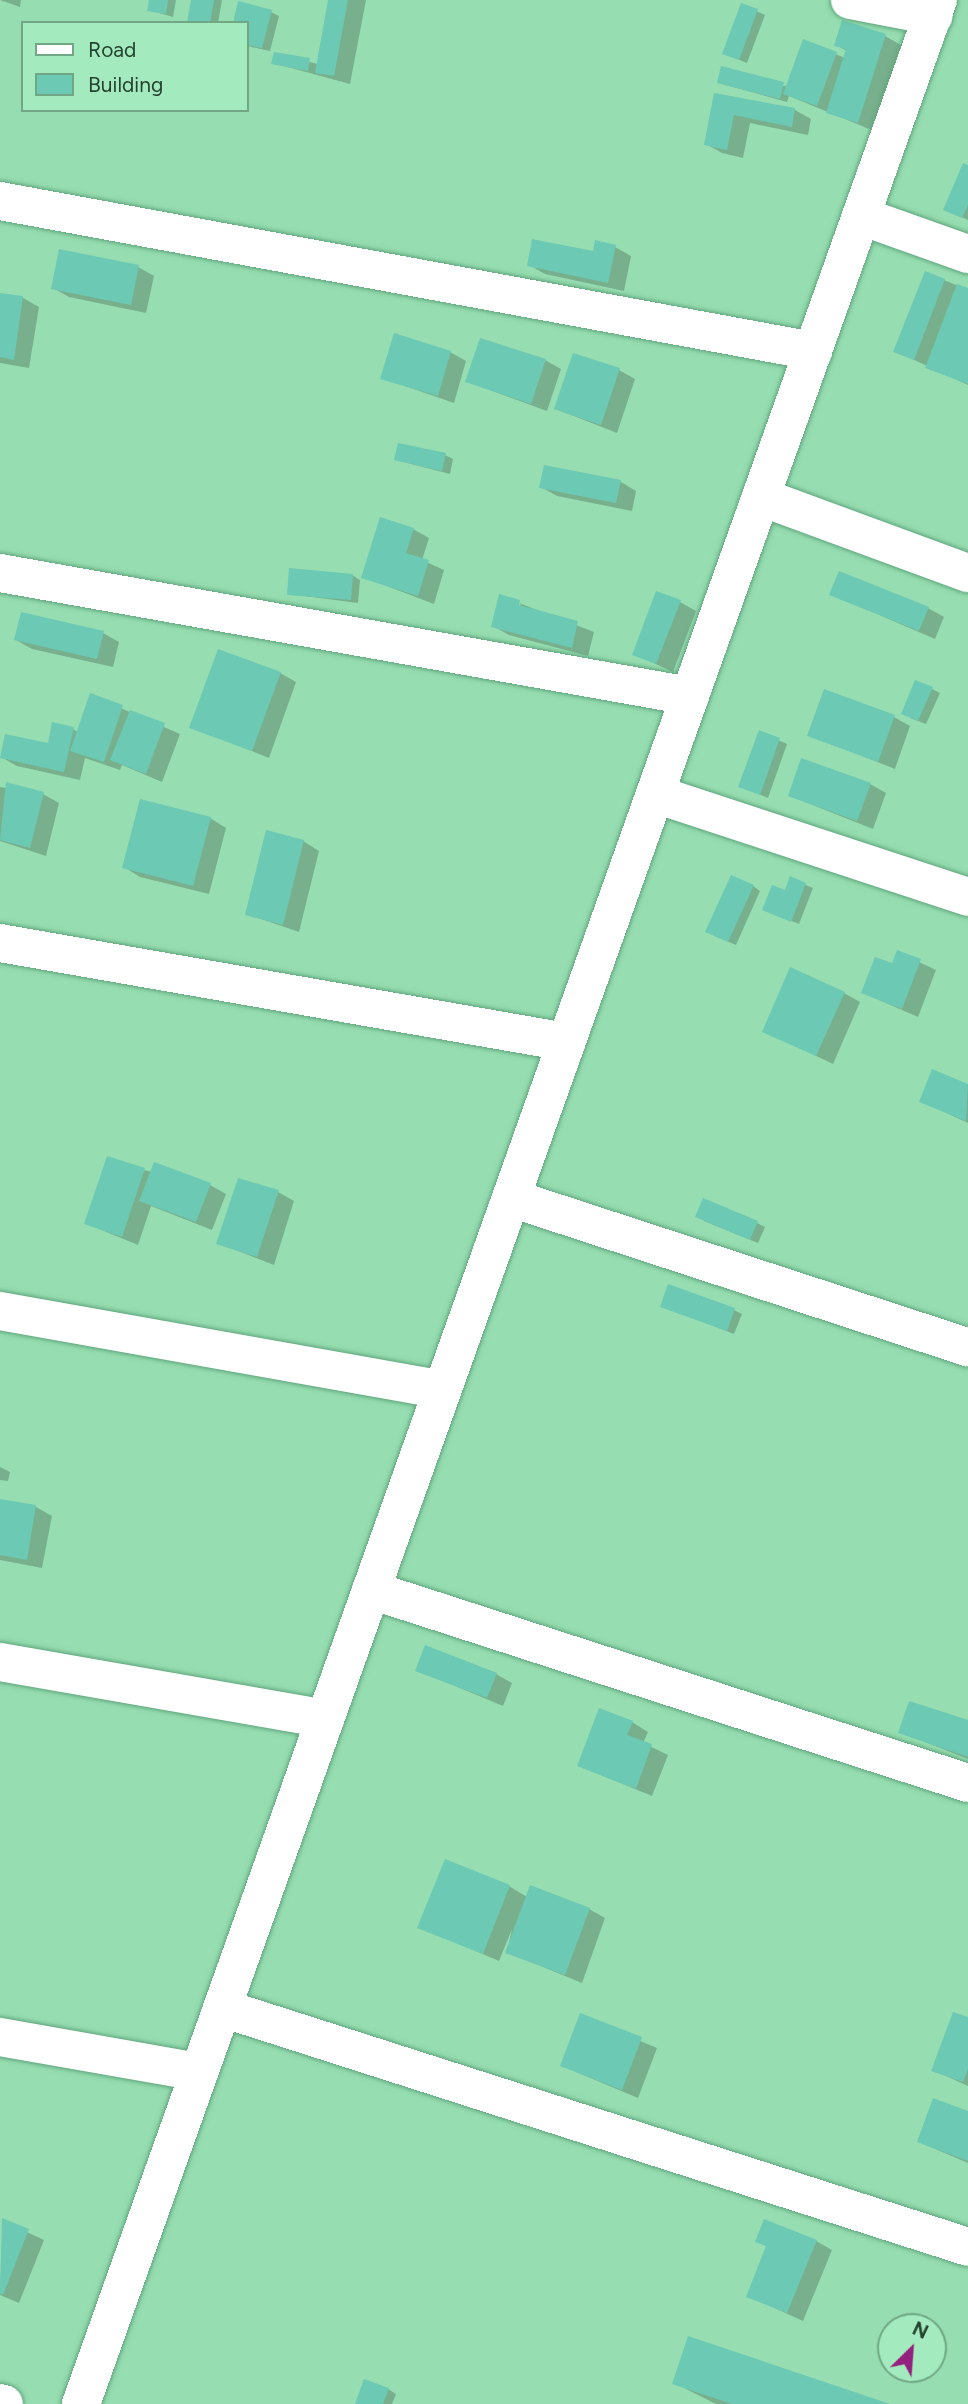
<!DOCTYPE html>
<style>
body{margin:0}
#map{position:relative;width:968px;height:2404px;overflow:hidden;background:#96ddb1;font-family:Figtree,sans-serif}
div>[style]{position:absolute}
[style*='--x']{left:calc(var(--x)*1px);top:calc(var(--y)*1px);width:calc(var(--w)*1px);rotate:calc(var(--a)*1deg)}
.shadow>*{inset:0;background:#0003}
.building>*{inset:0;background:#6cc9b3}
.roads{filter:drop-shadow(0 0 2px #5fa57c) drop-shadow(0 0 2px #5fa57c)}
.minor>*{height:38px;margin:-19px;padding:0 19px;transform-origin:19px;border-radius:19px;background:#fff}
span{translate:-50% -50%;white-space:nowrap;text-align:center;line-height:1.15;-webkit-text-stroke:6px #a3ebbe;paint-order:stroke}
.legend{position:absolute;left:21px;top:21px;width:228px;height:91px;box-sizing:border-box;background:#a3ebbe;border:2px solid #71a785;margin:0;padding:9px 12px;list-style:none;font-size:21px;color:#254230}
.legend li{display:flex;align-items:center;gap:14px;height:35px}
.legend b{width:35px;border:2px solid #71a785}
.north{position:absolute;left:877px;top:2313px;width:70px;height:70px;box-sizing:border-box;background:#a3ebbe;border:2px solid #71a785;border-radius:50%;rotate:25deg;font-size:19px;font-weight:700;line-height:28px;text-align:center;color:#254230}
.north::after{content:'';display:block;margin:auto;width:24px;height:32px;background:#94207f;clip-path:polygon(50% 0,100% 100%,50% 72%,0 100%)}
</style>
<div id="map">
<div class="shadow">
<i style="clip-path:polygon(0 0,21px 0,20px 7px)"></i>
<i style="clip-path:polygon(151px 0,176px 0,173px 17px,149px 10px)"></i>
<i style="clip-path:polygon(193px 0,222px 0,218px 23px,189px 23px)"></i>
<i style="clip-path:polygon(330px 0,366px 0,350px 84px,273px 63px,275px 54px,318px 64px)"></i>
<i style="clip-path:polygon(742px 5px,765px 15px,747px 63px,732px 57px)"></i>
<i style="clip-path:polygon(271px 12px,279px 16px,270px 51px,247px 46px,247px 23px)"></i>
<i style="clip-path:polygon(885px 36px,901px 45px,874px 131px,789px 96px,787px 102px,719px 83px,787px 86px,804px 41px,845px 58px,847px 51px,836px 45px)"></i>
<i style="clip-path:polygon(715px 95px,795px 110px,811px 119px,808px 135px,750px 123px,743px 158px,722px 153px,706px 144px)"></i>
<i style="clip-path:polygon(968px 167px,968px 220px,953px 213px)"></i>
<i style="clip-path:polygon(615px 247px,631px 256px,624px 291px,545px 274px,529px 265px)"></i>
<i style="clip-path:polygon(138px 267px,154px 276px,146px 313px,69px 297px,53px 288px)"></i>
<i style="clip-path:polygon(944px 280px,968px 290px,968px 385px,895px 351px)"></i>
<i style="clip-path:polygon(0 294px,23px 298px,39px 307px,29px 368px,0 363px)"></i>
<i style="clip-path:polygon(450px 352px,466px 361px,454px 403px,382px 378px)"></i>
<i style="clip-path:polygon(545px 360px,561px 369px,547px 411px,468px 382px)"></i>
<i style="clip-path:polygon(619px 370px,635px 379px,617px 433px,556px 409px)"></i>
<i style="clip-path:polygon(445px 455px,453px 459px,450px 474px,396px 460px)"></i>
<i style="clip-path:polygon(545px 467px,621px 482px,636px 491px,632px 511px,557px 496px,541px 487px)"></i>
<i style="clip-path:polygon(413px 529px,429px 538px,422px 560px,444px 570px,434px 604px,363px 577px)"></i>
<i style="clip-path:polygon(352px 575px,360px 580px,358px 603px,289px 594px)"></i>
<i style="clip-path:polygon(831px 594px,928px 608px,944px 617px,935px 639px)"></i>
<i style="clip-path:polygon(evenodd,501px 596px,594px 632px,588px 656px,509px 635px,493px 626px,501px 596px,517px 603px,521px 603px,518px 614px,515px 613px,517px 603px)"></i>
<i style="clip-path:polygon(680px 602px,696px 611px,673px 672px,634px 654px)"></i>
<i style="clip-path:polygon(103px 633px,119px 642px,113px 667px,32px 649px,16px 640px)"></i>
<i style="clip-path:polygon(280px 673px,296px 682px,269px 758px,191px 727px)"></i>
<i style="clip-path:polygon(932px 689px,940px 693px,926px 724px,910px 718px)"></i>
<i style="clip-path:polygon(91px 695px,180px 734px,162px 782px,122px 765px,120px 770px,85px 758px,80px 780px,17px 766px,1px 757px,49px 746px,73px 729px,78px 732px)"></i>
<i style="clip-path:polygon(894px 717px,910px 726px,895px 769px,809px 735px)"></i>
<i style="clip-path:polygon(760px 732px,787px 744px,768px 798px,740px 786px)"></i>
<i style="clip-path:polygon(870px 784px,886px 793px,873px 829px,790px 796px)"></i>
<i style="clip-path:polygon(0 787px,43px 794px,59px 803px,46px 856px,0 841px)"></i>
<i style="clip-path:polygon(210px 818px,226px 828px,209px 894px,140px 877px,124px 867px)"></i>
<i style="clip-path:polygon(303px 841px,319px 851px,299px 932px,247px 914px)"></i>
<i style="clip-path:polygon(791px 879px,813px 888px,799px 924px,772px 913px)"></i>
<i style="clip-path:polygon(753px 886px,760px 891px,736px 945px,715px 936px)"></i>
<i style="clip-path:polygon(898px 952px,936px 970px,918px 1017px,863px 993px,893px 965px)"></i>
<i style="clip-path:polygon(844px 993px,860px 1002px,833px 1064px,764px 1031px)"></i>
<i style="clip-path:polygon(933px 1072px,968px 1086px,968px 1123px,921px 1101px)"></i>
<i style="clip-path:polygon(144px 1170px,210px 1185px,226px 1194px,212px 1230px,151px 1206px,138px 1245px,87px 1224px)"></i>
<i style="clip-path:polygon(278px 1192px,294px 1201px,274px 1265px,218px 1243px)"></i>
<i style="clip-path:polygon(704px 1221px,757px 1223px,765px 1227px,758px 1243px)"></i>
<i style="clip-path:polygon(662px 1306px,734px 1310px,742px 1314px,734px 1334px)"></i>
<i style="clip-path:polygon(0 1467px,10px 1472px,8px 1481px,0 1480px)"></i>
<i style="clip-path:polygon(0 1500px,36px 1507px,52px 1516px,42px 1568px,0 1560px)"></i>
<i style="clip-path:polygon(417px 1670px,496px 1674px,512px 1683px,503px 1706px)"></i>
<i style="clip-path:polygon(632px 1722px,648px 1732px,643px 1743px,668px 1755px,652px 1796px,579px 1766px)"></i>
<i style="clip-path:polygon(968px 1722px,968px 1759px,900px 1732px)"></i>
<i style="clip-path:polygon(509px 1886px,527px 1897px,589px 1909px,605px 1918px,582px 1983px,507px 1952px,512px 1929px,499px 1961px,419px 1927px)"></i>
<i style="clip-path:polygon(581px 2016px,657px 2048px,638px 2098px,562px 2066px)"></i>
<i style="clip-path:polygon(968px 2019px,968px 2086px,933px 2070px)"></i>
<i style="clip-path:polygon(968px 2113px,968px 2163px,919px 2142px)"></i>
<i style="clip-path:polygon(3px 2221px,44px 2240px,19px 2303px,0 2295px)"></i>
<i style="clip-path:polygon(757px 2241px,816px 2241px,832px 2250px,803px 2321px,748px 2296px,768px 2247px)"></i>
<i style="clip-path:polygon(674px 2383px,885px 2404px,716px 2404px)"></i>
<i style="clip-path:polygon(388px 2389px,396px 2394px,392px 2404px,357px 2404px)"></i>
</div>
<div class="building">
<i style="clip-path:polygon(149px 0,168px 0,166px 14px,147px 11px)"></i>
<i style="clip-path:polygon(191px 0,214px 0,210px 23px,187px 23px)"></i>
<i style="clip-path:polygon(328px 0,348px 0,334px 76px,315px 73px)"></i>
<i style="clip-path:polygon(238px 1px,272px 10px,262px 48px,247px 45px,247px 23px,233px 23px)"></i>
<i style="clip-path:polygon(741px 3px,758px 9px,739px 60px,722px 54px)"></i>
<i style="clip-path:polygon(842px 20px,886px 34px,858px 123px,826px 113px,846px 49px,834px 46px)"></i>
<i style="clip-path:polygon(803px 39px,837px 52px,817px 106px,783px 94px)"></i>
<i style="clip-path:polygon(274px 52px,310px 58px,308px 71px,271px 64px)"></i>
<i style="clip-path:polygon(721px 66px,784px 82px,780px 99px,717px 83px)"></i>
<i style="clip-path:polygon(714px 93px,795px 108px,792px 127px,734px 115px,727px 150px,704px 145px)"></i>
<i style="clip-path:polygon(963px 163px,968px 165px,968px 205px,962px 218px,943px 210px)"></i>
<i style="clip-path:polygon(532px 239px,593px 251px,595px 240px,616px 245px,608px 283px,527px 266px)"></i>
<i style="clip-path:polygon(59px 249px,139px 265px,131px 305px,51px 289px)"></i>
<i style="clip-path:polygon(925px 271px,945px 279px,914px 360px,893px 352px)"></i>
<i style="clip-path:polygon(957px 284px,968px 288px,968px 384px,925px 368px)"></i>
<i style="clip-path:polygon(0 293px,23px 296px,14px 360px,0 357px)"></i>
<i style="clip-path:polygon(394px 333px,451px 351px,438px 396px,380px 379px)"></i>
<i style="clip-path:polygon(480px 338px,546px 359px,531px 404px,465px 382px)"></i>
<i style="clip-path:polygon(573px 353px,620px 368px,601px 425px,554px 409px)"></i>
<i style="clip-path:polygon(398px 443px,446px 453px,442px 471px,394px 460px)"></i>
<i style="clip-path:polygon(544px 465px,621px 480px,616px 503px,539px 488px)"></i>
<i style="clip-path:polygon(380px 517px,414px 528px,406px 553px,429px 560px,418px 596px,361px 578px)"></i>
<i style="clip-path:polygon(289px 568px,353px 574px,351px 600px,287px 595px)"></i>
<i style="clip-path:polygon(839px 571px,929px 607px,919px 631px,829px 595px)"></i>
<i style="clip-path:polygon(656px 591px,681px 600px,656px 664px,632px 655px)"></i>
<i style="clip-path:polygon(499px 594px,520px 600px,519px 605px,578px 621px,572px 648px,491px 627px)"></i>
<i style="clip-path:polygon(21px 612px,104px 631px,97px 659px,14px 640px)"></i>
<i style="clip-path:polygon(218px 649px,281px 672px,252px 751px,189px 728px)"></i>
<i style="clip-path:polygon(915px 680px,933px 687px,918px 721px,901px 714px)"></i>
<i style="clip-path:polygon(824px 689px,895px 715px,878px 762px,807px 736px)"></i>
<i style="clip-path:polygon(90px 693px,123px 705px,104px 762px,70px 751px)"></i>
<i style="clip-path:polygon(130px 710px,165px 723px,146px 774px,110px 760px)"></i>
<i style="clip-path:polygon(52px 722px,74px 727px,64px 772px,0 758px,5px 734px,48px 743px)"></i>
<i style="clip-path:polygon(759px 730px,780px 738px,760px 795px,738px 787px)"></i>
<i style="clip-path:polygon(801px 758px,871px 783px,857px 821px,788px 796px)"></i>
<i style="clip-path:polygon(6px 782px,44px 792px,30px 848px,0 840px)"></i>
<i style="clip-path:polygon(140px 799px,211px 817px,193px 886px,122px 868px)"></i>
<i style="clip-path:polygon(266px 830px,304px 840px,283px 925px,245px 915px)"></i>
<i style="clip-path:polygon(731px 875px,754px 885px,728px 942px,705px 932px)"></i>
<i style="clip-path:polygon(790px 876px,806px 883px,791px 922px,762px 910px,772px 885px,785px 890px)"></i>
<i style="clip-path:polygon(897px 950px,921px 959px,902px 1009px,861px 993px,875px 957px,892px 963px)"></i>
<i style="clip-path:polygon(790px 967px,845px 992px,816px 1056px,762px 1032px)"></i>
<i style="clip-path:polygon(932px 1069px,968px 1084px,966px 1121px,919px 1102px)"></i>
<i style="clip-path:polygon(107px 1156px,145px 1168px,122px 1237px,84px 1224px)"></i>
<i style="clip-path:polygon(154px 1162px,211px 1183px,196px 1222px,139px 1201px)"></i>
<i style="clip-path:polygon(238px 1178px,279px 1190px,257px 1257px,216px 1244px)"></i>
<i style="clip-path:polygon(703px 1198px,758px 1221px,750px 1240px,695px 1217px)"></i>
<i style="clip-path:polygon(668px 1284px,735px 1308px,727px 1331px,660px 1307px)"></i>
<i style="clip-path:polygon(0 1499px,36px 1505px,27px 1560px,0 1555px)"></i>
<i style="clip-path:polygon(425px 1645px,497px 1673px,487px 1698px,415px 1671px)"></i>
<i style="clip-path:polygon(909px 1701px,968px 1720px,968px 1757px,898px 1733px)"></i>
<i style="clip-path:polygon(599px 1708px,633px 1721px,627px 1735px,652px 1744px,636px 1789px,577px 1766px)"></i>
<i style="clip-path:polygon(445px 1859px,510px 1885px,483px 1954px,417px 1928px)"></i>
<i style="clip-path:polygon(530px 1885px,590px 1908px,565px 1975px,505px 1953px)"></i>
<i style="clip-path:polygon(953px 2012px,968px 2017px,968px 2069px,963px 2082px,931px 2071px)"></i>
<i style="clip-path:polygon(580px 2013px,642px 2037px,622px 2090px,560px 2066px)"></i>
<i style="clip-path:polygon(933px 2098px,968px 2111px,968px 2161px,917px 2142px)"></i>
<i style="clip-path:polygon(2px 2218px,29px 2229px,3px 2295px,0 2294px)"></i>
<i style="clip-path:polygon(764px 2219px,817px 2240px,787px 2313px,746px 2297px,766px 2246px,755px 2242px)"></i>
<i style="clip-path:polygon(688px 2336px,890px 2404px,732px 2404px,672px 2384px)"></i>
<i style="clip-path:polygon(364px 2379px,389px 2388px,383px 2404px,355px 2404px)"></i>
</div>
<div class="roads">
<div class="minor">
<i style="--x:850;--y:0;--w:85;--a:10.9"></i>
<i style="--x:0;--y:201;--w:827;--a:10.45"></i>
<i style="--x:861;--y:216;--w:114;--a:19.6"></i>
<i style="--x:761;--y:497;--w:221;--a:20.2"></i>
<i style="--x:0;--y:573;--w:701;--a:10.11"></i>
<i style="--x:655;--y:794;--w:330;--a:18.2"></i>
<i style="--x:0;--y:943;--w:575;--a:9.92"></i>
<i style="--x:511;--y:1198;--w:481;--a:18.1"></i>
<i style="--x:0;--y:1311;--w:449;--a:10.1"></i>
<i style="--x:371;--y:1590;--w:627;--a:17.92"></i>
<i style="--x:0;--y:1662;--w:330;--a:9.9"></i>
<i style="--x:222;--y:2008;--w:783;--a:17.76"></i>
<i style="--x:0;--y:2037;--w:202;--a:10"></i>
<i style="--x:0;--y:2403;--w:4;--a:14"></i>
<i style="--x:81;--y:2404;--w:2552;--a:-70.38"></i>
</div>
</div>
<ul class="legend">
<li><b style="height:9px;background:#fff"></b>Road</li>
<li><b style="height:19px;background:#6cc9b3"></b>Building</li>
</ul>
<div class="north">N</div>
</div>
